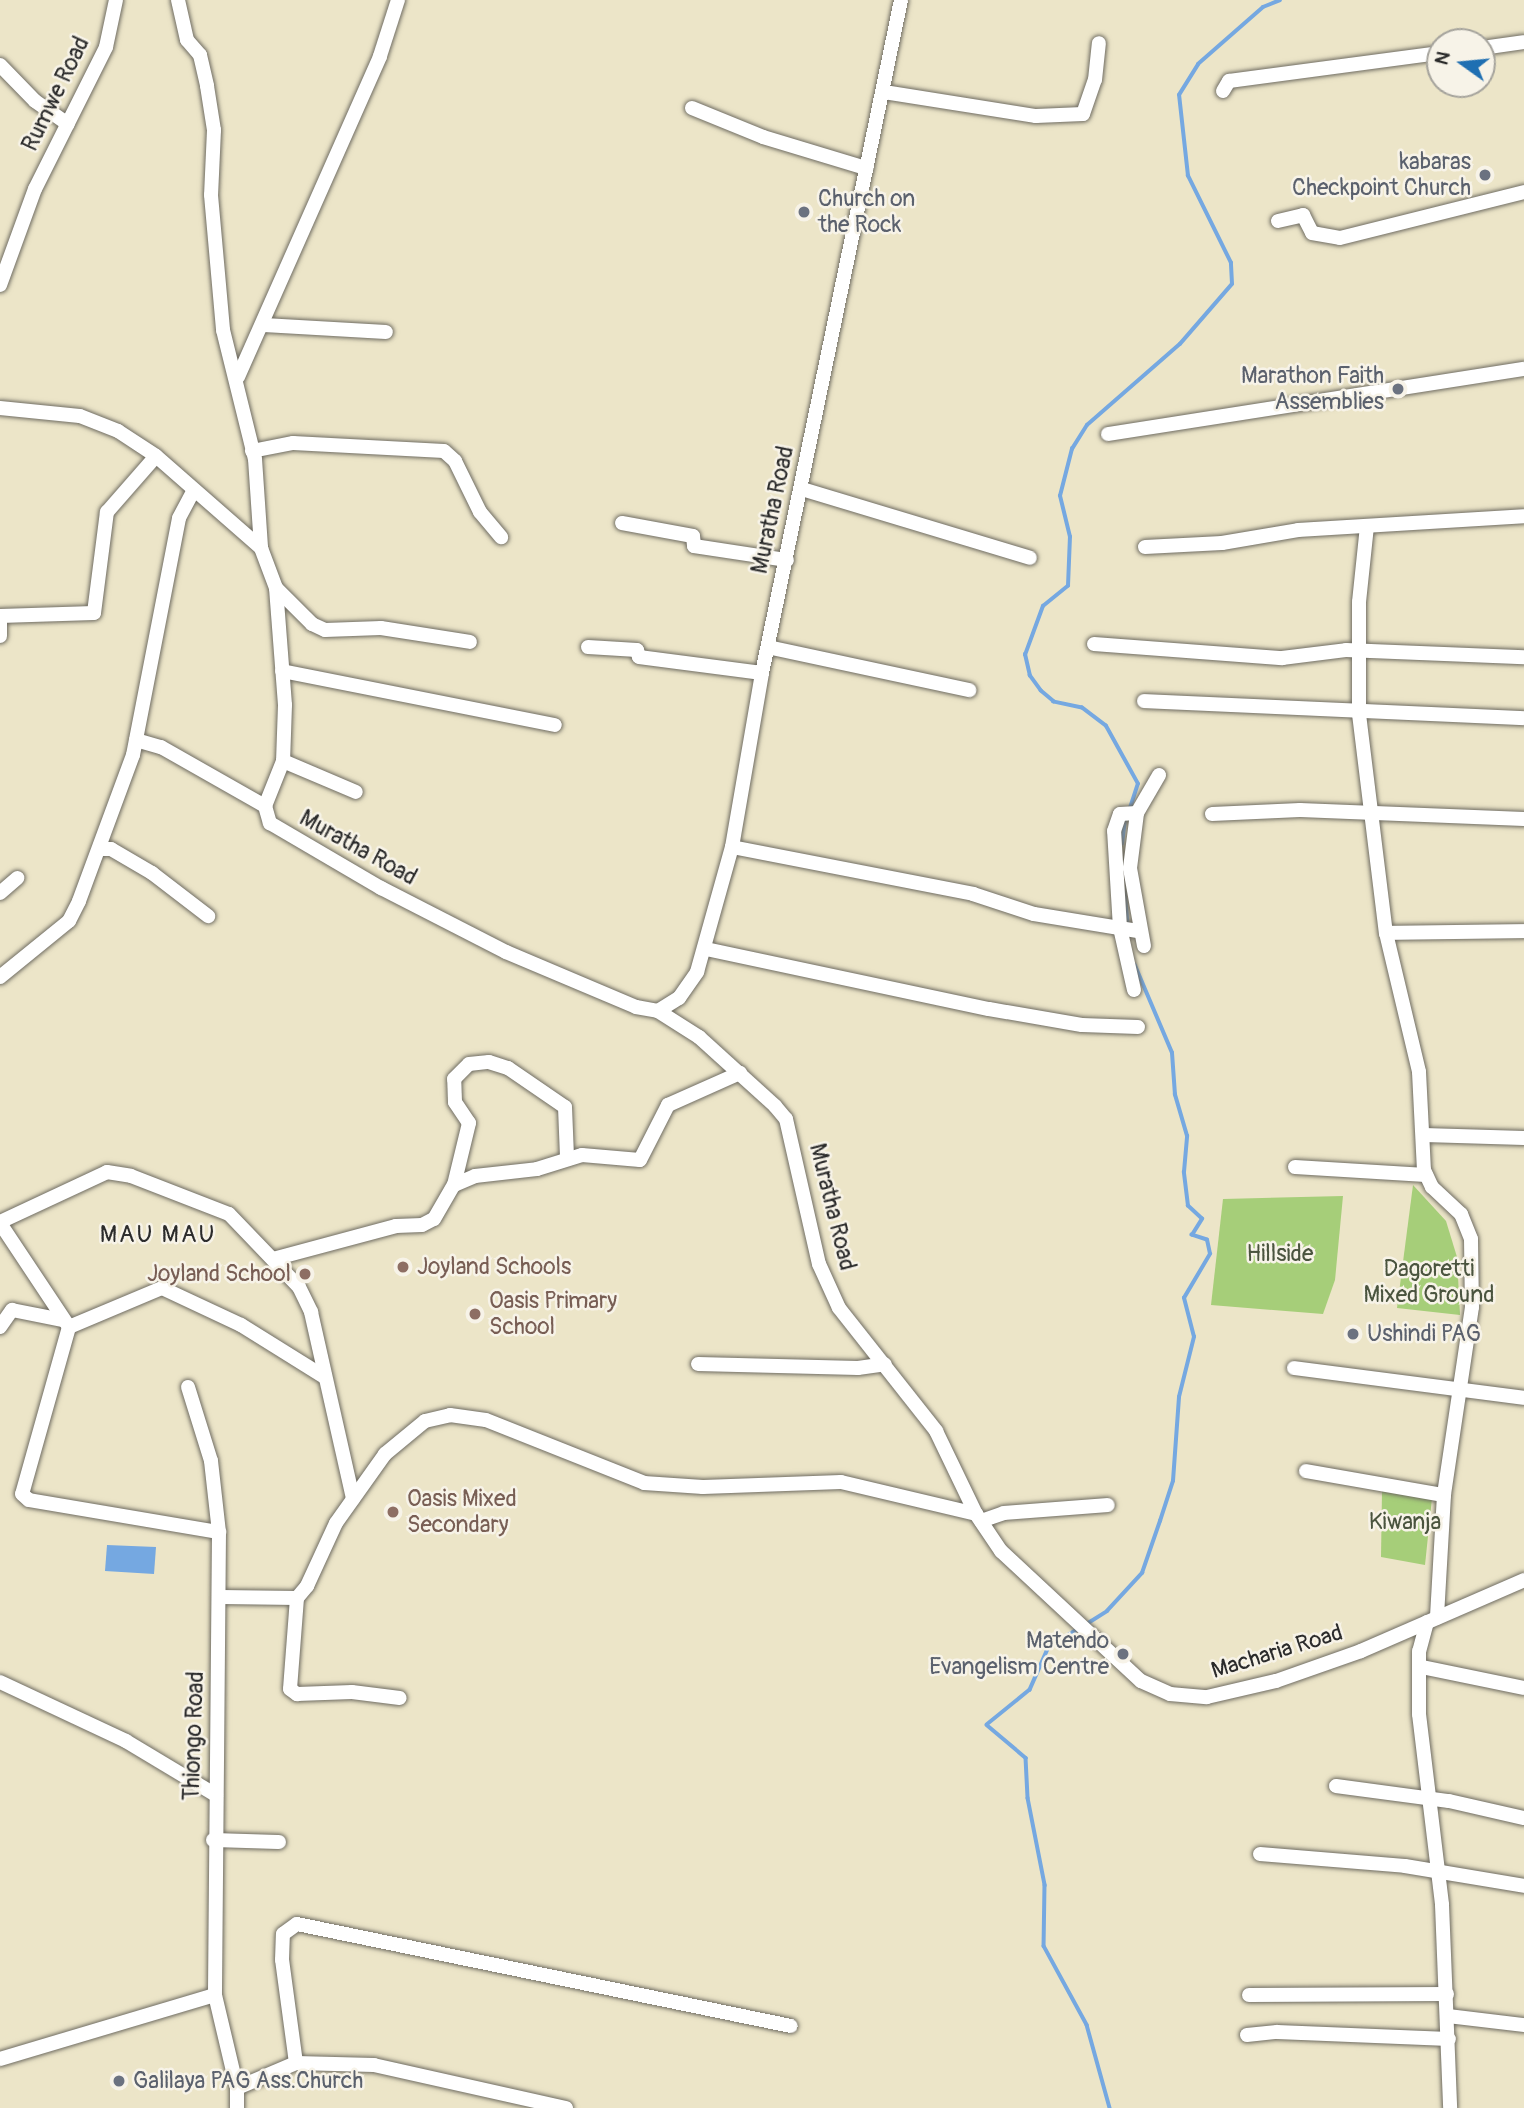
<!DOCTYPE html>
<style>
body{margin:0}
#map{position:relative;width:1524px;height:2108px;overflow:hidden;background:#ece5c8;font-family:Pangolin,sans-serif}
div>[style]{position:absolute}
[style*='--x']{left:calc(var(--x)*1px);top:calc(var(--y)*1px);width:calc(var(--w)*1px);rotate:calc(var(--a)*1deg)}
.green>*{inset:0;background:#a6ce79}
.water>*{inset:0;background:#75a8e1}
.stream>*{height:3.5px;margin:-1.75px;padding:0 1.75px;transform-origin:1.75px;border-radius:1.75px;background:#75a8e1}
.roads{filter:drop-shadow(0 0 2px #6f6c62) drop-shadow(0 0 2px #6f6c62)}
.minor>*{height:14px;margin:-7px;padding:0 7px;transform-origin:7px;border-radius:7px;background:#fff}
.dots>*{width:19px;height:19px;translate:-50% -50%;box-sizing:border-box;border:4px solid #f7f3e8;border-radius:50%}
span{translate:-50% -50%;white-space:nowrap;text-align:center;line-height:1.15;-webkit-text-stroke:5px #f7f3e8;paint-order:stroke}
.street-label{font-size:23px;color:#2b2b2b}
.worship-label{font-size:23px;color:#5b616d}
.right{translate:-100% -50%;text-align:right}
.left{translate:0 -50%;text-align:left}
.park-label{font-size:23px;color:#4a543e}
.education-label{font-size:23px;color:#785e54}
.neighbourhood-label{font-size:24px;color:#2b2b2b;letter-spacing:2px}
.north{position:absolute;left:1426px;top:28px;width:70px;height:70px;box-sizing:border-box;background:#f7f3e8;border:2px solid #a5a39c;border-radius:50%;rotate:285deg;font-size:19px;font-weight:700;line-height:28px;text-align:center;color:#2b2b2b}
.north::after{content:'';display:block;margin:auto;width:24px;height:32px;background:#1f6fb2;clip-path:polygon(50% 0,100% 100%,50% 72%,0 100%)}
</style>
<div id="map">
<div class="green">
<i style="clip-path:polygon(1413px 1185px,1446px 1221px,1457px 1257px,1460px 1315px,1397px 1308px)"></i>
<i style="clip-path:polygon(1343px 1196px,1335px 1280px,1323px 1314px,1211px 1305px,1223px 1199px)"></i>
<i style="clip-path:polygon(1382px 1491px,1432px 1498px,1425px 1565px,1381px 1557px)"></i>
</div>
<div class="water">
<i style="clip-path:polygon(107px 1545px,156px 1547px,154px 1574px,105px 1571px)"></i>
</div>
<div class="stream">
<i style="--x:1130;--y:808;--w:25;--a:-72"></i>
<i style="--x:1138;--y:784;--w:66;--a:-118.9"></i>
<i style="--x:1106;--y:726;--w:30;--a:-143"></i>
<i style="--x:1082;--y:708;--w:29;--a:-168"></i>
<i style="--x:1054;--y:702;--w:17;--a:-140"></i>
<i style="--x:1041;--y:691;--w:19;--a:-126"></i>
<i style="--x:1030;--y:676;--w:22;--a:-103"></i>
<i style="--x:1025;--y:655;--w:52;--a:-69.8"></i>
<i style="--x:1043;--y:606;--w:32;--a:-39"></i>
<i style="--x:1068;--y:586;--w:49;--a:-87.7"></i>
<i style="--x:1070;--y:537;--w:42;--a:-103.7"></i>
<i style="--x:1060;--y:496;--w:49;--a:-75.7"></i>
<i style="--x:1072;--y:449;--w:28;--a:-58"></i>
<i style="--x:1087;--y:425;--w:123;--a:-41.1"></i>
<i style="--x:1180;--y:344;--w:79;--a:-49.1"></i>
<i style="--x:1232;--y:284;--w:21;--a:-93"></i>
<i style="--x:1231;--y:263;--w:97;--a:-116.3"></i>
<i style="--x:1188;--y:176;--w:81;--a:-96.3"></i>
<i style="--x:1179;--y:95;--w:36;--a:-58"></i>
<i style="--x:1198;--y:64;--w:86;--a:-41.2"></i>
<i style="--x:1263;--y:7;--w:18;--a:-22"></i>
<i style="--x:1122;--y:844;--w:23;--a:-83"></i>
<i style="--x:1125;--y:890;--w:35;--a:85"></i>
<i style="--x:1085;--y:1625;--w:26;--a:-32"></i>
<i style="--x:1107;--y:1611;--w:52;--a:-47.4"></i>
<i style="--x:1142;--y:1573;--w:55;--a:-70.9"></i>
<i style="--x:1160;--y:1521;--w:42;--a:-72"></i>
<i style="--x:1173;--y:1481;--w:84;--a:-85.9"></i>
<i style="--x:1179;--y:1397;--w:62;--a:-76"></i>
<i style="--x:1194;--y:1337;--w:40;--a:-104.4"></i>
<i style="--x:1184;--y:1298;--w:51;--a:-59.4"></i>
<i style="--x:1210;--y:1254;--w:14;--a:-102"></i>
<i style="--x:1207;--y:1240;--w:16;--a:-162"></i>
<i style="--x:1192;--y:1235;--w:19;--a:-58"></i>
<i style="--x:1202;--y:1219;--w:19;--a:-137"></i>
<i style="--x:1188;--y:1206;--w:34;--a:-97"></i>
<i style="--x:1184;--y:1172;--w:36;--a:-85"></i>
<i style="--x:1187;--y:1136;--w:43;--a:-106.3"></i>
<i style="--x:1175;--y:1095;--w:42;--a:-94.1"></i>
<i style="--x:1172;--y:1053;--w:95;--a:-113"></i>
<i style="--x:1079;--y:1629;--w:35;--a:149"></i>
<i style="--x:1049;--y:1647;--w:47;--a:113.8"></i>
<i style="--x:1030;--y:1690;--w:55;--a:140.9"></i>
<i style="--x:987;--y:1725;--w:51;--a:40.2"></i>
<i style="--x:1026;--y:1758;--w:40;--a:87.1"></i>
<i style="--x:1028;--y:1798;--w:89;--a:78.9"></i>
<i style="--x:1045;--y:1885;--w:61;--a:90.9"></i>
<i style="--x:1044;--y:1946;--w:90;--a:61.4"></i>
<i style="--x:1087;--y:2025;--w:86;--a:74.5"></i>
</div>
<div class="roads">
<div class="minor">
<i style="--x:178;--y:0;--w:41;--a:77.3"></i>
<i style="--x:187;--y:40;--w:20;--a:49"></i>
<i style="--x:200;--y:55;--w:32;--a:77"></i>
<i style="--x:207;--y:86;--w:45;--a:81"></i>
<i style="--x:214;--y:130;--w:65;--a:92.6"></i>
<i style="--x:211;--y:195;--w:136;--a:84.9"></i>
<i style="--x:223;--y:330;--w:133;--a:76.1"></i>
<i style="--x:255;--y:459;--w:89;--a:86.1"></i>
<i style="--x:1482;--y:48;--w:42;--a:-8.1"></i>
<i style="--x:0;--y:65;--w:50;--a:45.8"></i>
<i style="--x:35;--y:101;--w:40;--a:34.9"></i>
<i style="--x:1223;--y:91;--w:12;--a:-59"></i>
<i style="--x:1229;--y:81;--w:213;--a:-7.6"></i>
<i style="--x:884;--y:92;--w:154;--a:9"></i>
<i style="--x:1036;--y:116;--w:47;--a:-2.4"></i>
<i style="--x:1083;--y:114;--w:36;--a:-71"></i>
<i style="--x:1095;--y:80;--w:37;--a:-84"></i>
<i style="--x:692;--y:108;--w:77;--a:22.2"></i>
<i style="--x:763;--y:137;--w:108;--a:16.8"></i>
<i style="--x:1278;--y:221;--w:26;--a:-13"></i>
<i style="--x:1303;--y:215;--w:20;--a:63"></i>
<i style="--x:1312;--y:233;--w:28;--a:10"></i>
<i style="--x:1340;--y:238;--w:190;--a:-14"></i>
<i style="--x:0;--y:285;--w:102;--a:-70"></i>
<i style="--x:35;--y:189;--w:159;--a:-63.4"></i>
<i style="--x:106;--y:47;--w:48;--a:-78"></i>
<i style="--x:264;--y:325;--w:122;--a:3.3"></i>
<i style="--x:238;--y:377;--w:351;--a:-66.1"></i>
<i style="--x:380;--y:56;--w:59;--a:-72.2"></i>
<i style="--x:0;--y:408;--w:80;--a:5.7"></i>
<i style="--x:80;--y:416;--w:41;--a:21.5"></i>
<i style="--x:118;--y:431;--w:45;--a:33.3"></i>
<i style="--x:156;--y:456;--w:140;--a:41.2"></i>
<i style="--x:261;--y:548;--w:43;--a:69.4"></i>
<i style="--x:276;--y:588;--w:117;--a:85.6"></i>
<i style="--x:285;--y:705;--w:56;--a:92"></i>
<i style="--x:283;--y:761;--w:48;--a:111.8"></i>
<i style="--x:265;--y:806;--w:18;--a:74"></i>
<i style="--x:270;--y:823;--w:129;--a:30.4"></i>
<i style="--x:381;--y:888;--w:140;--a:27.1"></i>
<i style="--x:506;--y:952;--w:141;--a:22.9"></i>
<i style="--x:636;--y:1007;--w:22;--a:10"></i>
<i style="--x:658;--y:1011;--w:49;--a:32.4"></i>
<i style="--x:699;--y:1037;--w:103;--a:42.2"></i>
<i style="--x:775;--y:1106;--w:17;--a:50"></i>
<i style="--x:786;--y:1119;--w:149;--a:77.2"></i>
<i style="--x:819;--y:1264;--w:48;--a:65.6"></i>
<i style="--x:839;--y:1308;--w:157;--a:51.7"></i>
<i style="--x:936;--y:1431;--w:92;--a:64.3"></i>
<i style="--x:976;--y:1514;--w:45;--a:56"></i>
<i style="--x:1001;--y:1551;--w:191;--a:42.9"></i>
<i style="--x:1141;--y:1681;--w:32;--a:24"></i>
<i style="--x:1170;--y:1694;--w:37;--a:5"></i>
<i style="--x:1207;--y:1697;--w:71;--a:-13.1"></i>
<i style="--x:1276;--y:1681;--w:90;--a:-19.4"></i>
<i style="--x:1361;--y:1651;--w:178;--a:-23.5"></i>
<i style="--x:1108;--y:434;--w:421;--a:-8.9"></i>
<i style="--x:252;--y:451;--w:42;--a:-11"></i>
<i style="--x:293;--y:443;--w:151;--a:3"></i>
<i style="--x:444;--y:451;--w:15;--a:42"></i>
<i style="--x:455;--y:461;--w:57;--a:63.9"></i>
<i style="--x:480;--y:512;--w:33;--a:50"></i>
<i style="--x:802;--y:489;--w:238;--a:16.8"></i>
<i style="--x:622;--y:523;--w:72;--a:10.4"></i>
<i style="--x:693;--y:536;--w:10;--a:84"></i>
<i style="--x:694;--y:546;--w:94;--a:8.6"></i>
<i style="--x:1367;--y:526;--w:76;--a:96"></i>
<i style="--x:1359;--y:602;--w:112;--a:90"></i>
<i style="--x:1359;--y:714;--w:221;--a:83"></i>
<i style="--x:1386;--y:933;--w:143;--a:76.6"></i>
<i style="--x:1419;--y:1072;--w:98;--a:87.1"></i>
<i style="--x:1424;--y:1170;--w:19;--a:65"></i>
<i style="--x:1432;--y:1187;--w:40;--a:43"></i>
<i style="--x:1461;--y:1214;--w:27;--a:68"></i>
<i style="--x:1471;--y:1239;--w:68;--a:89.2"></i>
<i style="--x:1472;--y:1307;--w:190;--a:98.5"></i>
<i style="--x:1444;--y:1495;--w:123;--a:93.3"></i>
<i style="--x:1145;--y:547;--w:77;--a:-3"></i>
<i style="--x:1222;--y:543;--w:77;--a:-9.7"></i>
<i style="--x:1298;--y:530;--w:226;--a:-3.5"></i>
<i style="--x:276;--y:588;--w:51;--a:45"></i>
<i style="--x:312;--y:624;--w:14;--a:25"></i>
<i style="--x:325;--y:630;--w:56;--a:-2"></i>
<i style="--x:381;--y:628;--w:90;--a:8.9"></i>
<i style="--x:0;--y:616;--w:94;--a:-1.8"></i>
<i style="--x:94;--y:613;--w:102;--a:-82.7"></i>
<i style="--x:107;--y:512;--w:74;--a:-48.8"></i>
<i style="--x:0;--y:616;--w:20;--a:90"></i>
<i style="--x:1094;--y:644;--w:189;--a:4.3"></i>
<i style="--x:1282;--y:658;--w:64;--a:-7.1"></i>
<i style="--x:1346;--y:650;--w:178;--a:2.3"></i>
<i style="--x:588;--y:647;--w:49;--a:3.5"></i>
<i style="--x:637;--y:650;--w:7;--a:74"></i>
<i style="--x:639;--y:657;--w:124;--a:7.4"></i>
<i style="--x:768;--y:647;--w:206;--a:12.1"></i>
<i style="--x:282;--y:671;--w:278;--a:11.2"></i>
<i style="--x:1144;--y:701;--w:380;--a:2.6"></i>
<i style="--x:136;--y:740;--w:26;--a:16"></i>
<i style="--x:161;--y:747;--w:120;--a:29.6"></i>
<i style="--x:283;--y:761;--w:79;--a:23"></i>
<i style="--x:1212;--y:814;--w:88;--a:-2.6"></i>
<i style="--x:1300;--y:810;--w:224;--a:2.3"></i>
<i style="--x:732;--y:847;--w:246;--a:11"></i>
<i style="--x:973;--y:894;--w:64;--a:18.2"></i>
<i style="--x:1034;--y:914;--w:105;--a:9.3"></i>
<i style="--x:100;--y:849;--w:11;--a:0"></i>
<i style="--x:111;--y:849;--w:48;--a:30.3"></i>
<i style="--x:152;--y:873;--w:71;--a:37.5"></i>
<i style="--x:0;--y:893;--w:23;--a:-41"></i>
<i style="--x:1386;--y:933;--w:138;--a:-0.8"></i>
<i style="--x:1144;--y:946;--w:79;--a:-100.2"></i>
<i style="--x:1130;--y:868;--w:55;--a:-82.7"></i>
<i style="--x:1137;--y:813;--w:44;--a:-59.9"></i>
<i style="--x:706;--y:949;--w:289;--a:12"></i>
<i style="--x:989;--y:1009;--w:94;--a:9.8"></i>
<i style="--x:1082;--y:1025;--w:56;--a:2"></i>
<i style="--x:0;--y:977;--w:89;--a:-39.1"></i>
<i style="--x:69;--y:921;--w:22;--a:-63"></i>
<i style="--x:79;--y:901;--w:156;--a:-69.7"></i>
<i style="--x:133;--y:755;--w:241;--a:-79"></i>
<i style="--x:179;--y:518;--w:30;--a:-62"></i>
<i style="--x:1134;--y:990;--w:64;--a:-102.7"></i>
<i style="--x:1120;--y:928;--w:97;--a:-93.5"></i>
<i style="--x:1114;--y:831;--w:18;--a:-71"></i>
<i style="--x:1120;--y:814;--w:17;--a:-3"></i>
<i style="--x:658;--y:1011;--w:25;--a:-32"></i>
<i style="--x:679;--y:998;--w:32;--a:-55"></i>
<i style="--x:697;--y:972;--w:130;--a:-74.4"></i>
<i style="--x:732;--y:847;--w:177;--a:-80.2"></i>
<i style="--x:762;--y:673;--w:687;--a:-78.33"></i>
<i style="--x:1424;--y:1135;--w:100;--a:1.7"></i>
<i style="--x:1295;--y:1167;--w:131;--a:3.5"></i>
<i style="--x:454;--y:1185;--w:64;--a:-76.4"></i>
<i style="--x:469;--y:1123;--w:25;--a:-124"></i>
<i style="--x:455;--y:1102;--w:23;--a:-92"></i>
<i style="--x:454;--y:1079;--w:21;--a:-45"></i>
<i style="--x:469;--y:1064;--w:20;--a:-6"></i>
<i style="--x:489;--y:1062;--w:20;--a:18"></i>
<i style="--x:508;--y:1068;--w:69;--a:34.4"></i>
<i style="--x:565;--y:1107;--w:50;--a:87.7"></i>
<i style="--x:0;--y:1222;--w:118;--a:-25"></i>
<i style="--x:107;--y:1172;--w:24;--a:9"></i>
<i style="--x:131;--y:1176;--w:105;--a:21.2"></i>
<i style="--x:229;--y:1214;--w:101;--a:46.2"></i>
<i style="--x:299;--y:1287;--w:28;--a:64"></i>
<i style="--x:311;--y:1312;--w:191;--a:77.3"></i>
<i style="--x:0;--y:1223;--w:125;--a:56.4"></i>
<i style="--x:69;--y:1327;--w:101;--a:-22.8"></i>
<i style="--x:162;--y:1288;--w:87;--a:25.1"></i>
<i style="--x:241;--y:1325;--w:97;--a:31.9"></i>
<i style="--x:273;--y:1259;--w:127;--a:-15"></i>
<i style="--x:396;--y:1226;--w:26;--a:-2"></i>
<i style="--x:422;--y:1225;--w:13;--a:-27"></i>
<i style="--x:434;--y:1219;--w:39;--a:-60"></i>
<i style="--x:454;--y:1185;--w:23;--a:-23"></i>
<i style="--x:475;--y:1176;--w:62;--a:-6.4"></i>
<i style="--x:537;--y:1169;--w:47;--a:-17.3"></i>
<i style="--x:582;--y:1155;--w:58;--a:4.9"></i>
<i style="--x:640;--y:1160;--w:62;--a:-63"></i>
<i style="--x:668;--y:1105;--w:79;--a:-24"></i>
<i style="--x:0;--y:1327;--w:21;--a:-55"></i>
<i style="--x:12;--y:1310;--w:52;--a:11.1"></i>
<i style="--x:69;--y:1327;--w:173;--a:105.7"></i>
<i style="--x:22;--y:1494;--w:9;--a:41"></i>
<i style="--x:29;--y:1500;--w:193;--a:9.6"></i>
<i style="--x:698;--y:1364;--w:160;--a:1.4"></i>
<i style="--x:858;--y:1368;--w:27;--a:-8"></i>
<i style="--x:1294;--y:1368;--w:232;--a:7.4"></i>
<i style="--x:188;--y:1387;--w:77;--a:72.7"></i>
<i style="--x:211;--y:1461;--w:71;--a:83.6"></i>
<i style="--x:219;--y:1532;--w:463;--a:90.5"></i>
<i style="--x:215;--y:1995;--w:96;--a:76.7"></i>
<i style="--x:237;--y:2088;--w:20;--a:90"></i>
<i style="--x:1306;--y:1471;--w:140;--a:9.9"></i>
<i style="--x:981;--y:1521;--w:24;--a:-19"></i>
<i style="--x:1004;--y:1513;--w:104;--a:-4.4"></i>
<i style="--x:221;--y:1597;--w:76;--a:0.8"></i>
<i style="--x:297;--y:1598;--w:16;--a:-50"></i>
<i style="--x:307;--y:1586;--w:69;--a:-65.3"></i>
<i style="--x:336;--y:1523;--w:85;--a:-54.6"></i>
<i style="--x:385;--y:1454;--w:52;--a:-39.5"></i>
<i style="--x:425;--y:1421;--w:26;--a:-13"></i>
<i style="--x:450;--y:1415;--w:36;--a:8"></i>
<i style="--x:486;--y:1420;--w:170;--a:21.7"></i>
<i style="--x:644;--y:1483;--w:59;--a:3.9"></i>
<i style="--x:703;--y:1487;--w:138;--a:-2.1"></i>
<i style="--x:841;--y:1482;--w:139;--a:13.3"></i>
<i style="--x:297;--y:1598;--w:91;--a:94.4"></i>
<i style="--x:290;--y:1689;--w:9;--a:36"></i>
<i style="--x:297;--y:1694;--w:55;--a:-2.1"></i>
<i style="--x:352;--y:1692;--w:48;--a:7.1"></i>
<i style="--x:1427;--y:1622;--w:30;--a:105"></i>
<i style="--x:1419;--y:1651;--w:63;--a:90"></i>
<i style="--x:1419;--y:1714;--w:192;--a:83.1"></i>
<i style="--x:1442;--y:1905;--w:203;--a:87.7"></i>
<i style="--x:1422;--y:1667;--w:104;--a:11.6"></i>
<i style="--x:0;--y:1682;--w:139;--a:25.1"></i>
<i style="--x:126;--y:1741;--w:105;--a:31"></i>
<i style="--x:1336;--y:1786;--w:114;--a:7.6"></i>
<i style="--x:1449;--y:1801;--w:77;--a:12.8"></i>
<i style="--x:213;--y:1840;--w:66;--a:1.7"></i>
<i style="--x:1260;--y:1854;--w:145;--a:4.7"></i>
<i style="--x:1405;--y:1866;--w:121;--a:9.5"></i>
<i style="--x:1249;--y:1995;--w:198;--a:-0.3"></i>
<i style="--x:1448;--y:2016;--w:77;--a:6.8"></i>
<i style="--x:1247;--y:2035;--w:30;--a:-6"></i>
<i style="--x:1277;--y:2032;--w:172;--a:2.3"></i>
<i style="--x:0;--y:2059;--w:224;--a:-16.6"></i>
<i style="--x:237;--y:2088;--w:64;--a:-23"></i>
<i style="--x:566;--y:2108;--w:197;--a:-167.4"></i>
<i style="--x:374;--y:2065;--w:78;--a:-178.5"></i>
<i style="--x:296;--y:2063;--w:104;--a:-97.7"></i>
<i style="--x:282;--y:1960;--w:26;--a:-88"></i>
<i style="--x:283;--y:1934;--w:17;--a:-36"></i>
<i style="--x:297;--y:1924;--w:504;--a:11.67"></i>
</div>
</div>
<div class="dots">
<i style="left:1485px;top:175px;background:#6b7280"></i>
<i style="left:804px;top:212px;background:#6b7280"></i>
<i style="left:1398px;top:389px;background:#6b7280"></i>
<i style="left:403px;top:1267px;background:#8d6e63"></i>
<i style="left:305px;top:1274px;background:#8d6e63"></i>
<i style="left:475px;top:1314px;background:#8d6e63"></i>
<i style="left:1353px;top:1334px;background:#6b7280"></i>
<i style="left:393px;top:1512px;background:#8d6e63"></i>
<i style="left:1123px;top:1654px;background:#6b7280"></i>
<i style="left:119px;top:2081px;background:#6b7280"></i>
</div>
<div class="street-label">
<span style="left:56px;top:94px;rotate:-64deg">Rumwe Road</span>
<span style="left:773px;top:510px;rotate:-78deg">Muratha Road</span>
<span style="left:358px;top:848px;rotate:29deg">Muratha Road</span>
<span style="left:832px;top:1207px;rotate:76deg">Muratha Road</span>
<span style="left:1277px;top:1652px;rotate:-17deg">Macharia Road</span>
<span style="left:194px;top:1736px;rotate:-88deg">Thiongo Road</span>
</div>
<div class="worship-label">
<span class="right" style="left:1471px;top:175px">kabaras<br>Checkpoint Church</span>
<span class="left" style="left:818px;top:212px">Church on<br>the Rock</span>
<span class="right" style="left:1384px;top:389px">Marathon Faith<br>Assemblies</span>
<span class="left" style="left:1367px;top:1334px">Ushindi PAG</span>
<span class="right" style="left:1109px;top:1654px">Matendo<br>Evangelism Centre</span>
<span class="left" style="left:133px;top:2081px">Galilaya PAG Ass.Church</span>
</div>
<div class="park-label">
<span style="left:1280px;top:1254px">Hillside</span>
<span style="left:1429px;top:1282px">Dagoretti<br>Mixed Ground</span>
<span style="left:1405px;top:1522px">Kiwanja</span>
</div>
<div class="education-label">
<span class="left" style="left:417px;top:1267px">Joyland Schools</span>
<span class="right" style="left:291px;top:1274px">Joyland School</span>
<span class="left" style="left:489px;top:1314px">Oasis Primary<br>School</span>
<span class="left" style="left:407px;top:1512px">Oasis Mixed<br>Secondary</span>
</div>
<div class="neighbourhood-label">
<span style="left:158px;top:1235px">MAU MAU</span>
</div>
<div class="north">N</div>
</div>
